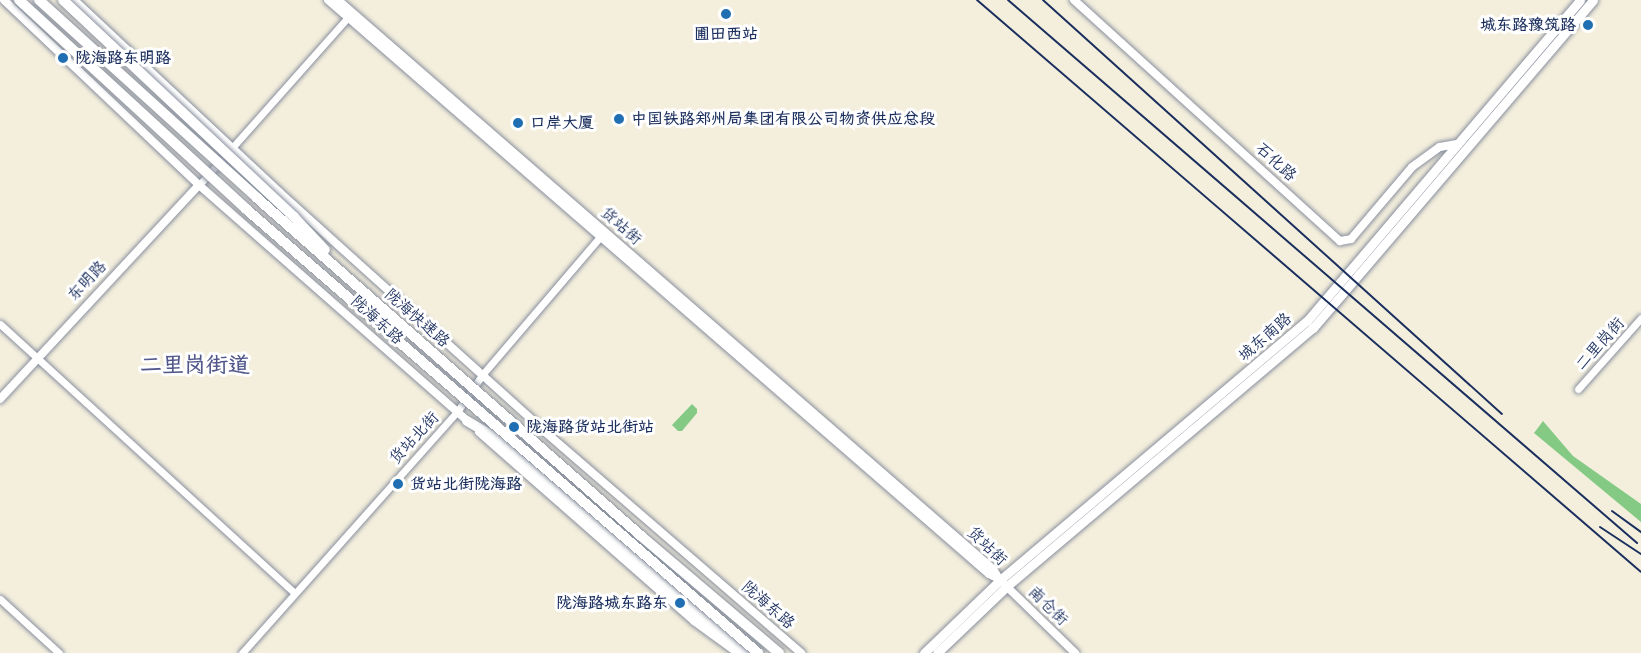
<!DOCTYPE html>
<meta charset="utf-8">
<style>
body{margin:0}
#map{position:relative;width:1641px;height:653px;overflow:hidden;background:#f4efdd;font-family:"Shantell Sans","LXGW WenKai TC",sans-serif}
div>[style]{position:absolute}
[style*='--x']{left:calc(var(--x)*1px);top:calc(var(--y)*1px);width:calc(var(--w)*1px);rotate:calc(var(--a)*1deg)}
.green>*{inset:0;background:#84ca85}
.roads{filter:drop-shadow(0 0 2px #888f9e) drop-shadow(0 0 2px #888f9e)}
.minor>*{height:7px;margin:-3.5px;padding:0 3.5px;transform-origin:3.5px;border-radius:3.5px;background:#fff}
.tertiary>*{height:8px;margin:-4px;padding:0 4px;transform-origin:4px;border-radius:4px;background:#fff}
.secondary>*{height:9px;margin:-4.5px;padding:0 4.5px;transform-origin:4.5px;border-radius:4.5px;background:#fff}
.trunk>*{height:10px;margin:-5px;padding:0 5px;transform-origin:5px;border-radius:5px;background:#fff}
.rail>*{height:2px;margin:-1px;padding:0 1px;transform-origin:1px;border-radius:1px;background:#1b2f5e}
.bridges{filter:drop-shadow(0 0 2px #888f9e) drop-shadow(0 0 2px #888f9e)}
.trunk-bridge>*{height:10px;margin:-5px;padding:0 5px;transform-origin:5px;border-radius:5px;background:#fff}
.dots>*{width:16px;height:16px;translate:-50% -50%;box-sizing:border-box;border:3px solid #fff;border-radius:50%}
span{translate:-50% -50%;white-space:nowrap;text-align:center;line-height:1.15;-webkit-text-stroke:6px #fff;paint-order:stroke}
.poi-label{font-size:16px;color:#1b2f5e;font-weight:700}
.right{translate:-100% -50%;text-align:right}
.left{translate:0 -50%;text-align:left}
.street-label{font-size:16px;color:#1b2f5e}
.district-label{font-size:22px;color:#52588c;font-weight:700}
</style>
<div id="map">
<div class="green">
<i style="clip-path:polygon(692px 404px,697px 409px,697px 413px,682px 431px,678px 431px,672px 425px)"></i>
<i style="clip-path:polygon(1543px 421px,1573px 456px,1641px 504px,1641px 522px,1534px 433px)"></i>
</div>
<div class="roads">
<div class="minor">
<i style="--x:199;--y:185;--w:225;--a:-48.4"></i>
<i style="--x:0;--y:324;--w:398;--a:42.4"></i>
<i style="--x:1578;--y:389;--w:95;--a:-48.4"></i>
<i style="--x:0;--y:599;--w:80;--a:42.5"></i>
<i style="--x:242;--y:653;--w:323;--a:-48.3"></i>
<i style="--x:457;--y:412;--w:45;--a:-56"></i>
<i style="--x:482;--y:375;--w:182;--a:-49.5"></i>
</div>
<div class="tertiary">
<i style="--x:4;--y:0;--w:269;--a:43.5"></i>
<i style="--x:199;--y:185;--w:361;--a:41.3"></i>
<i style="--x:74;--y:0;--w:281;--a:43.1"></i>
<i style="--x:279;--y:192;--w:357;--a:42"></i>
<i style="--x:544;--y:431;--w:340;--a:40.8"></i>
<i style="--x:328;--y:0;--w:875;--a:40.97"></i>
<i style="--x:989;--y:574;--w:11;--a:27"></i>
<i style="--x:338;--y:0;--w:868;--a:40.98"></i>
<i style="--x:993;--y:569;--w:13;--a:58"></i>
<i style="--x:1000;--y:580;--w:105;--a:44.2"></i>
<i style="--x:1074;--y:0;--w:359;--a:42.2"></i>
<i style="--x:1340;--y:241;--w:11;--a:-10"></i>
<i style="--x:1351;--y:239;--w:94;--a:-49.7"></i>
<i style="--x:1412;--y:167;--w:34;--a:-36"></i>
<i style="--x:1440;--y:147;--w:17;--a:-10"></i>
<i style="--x:0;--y:399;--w:292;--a:-47.1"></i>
<i style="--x:479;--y:432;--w:286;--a:41.3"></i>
<i style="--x:694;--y:621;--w:54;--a:36"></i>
</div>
<div class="secondary">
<i style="--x:924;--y:653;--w:105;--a:-43.8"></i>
<i style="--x:1000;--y:580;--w:402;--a:-40.2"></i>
<i style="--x:1307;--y:321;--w:421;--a:-49.6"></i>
<i style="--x:937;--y:653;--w:95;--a:-43.7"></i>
<i style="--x:1006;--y:587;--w:402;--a:-40.2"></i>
<i style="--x:1313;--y:328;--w:431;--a:-49.5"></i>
</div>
<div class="trunk">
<i style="--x:467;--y:421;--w:28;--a:30"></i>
<i style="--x:491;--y:435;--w:279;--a:40.9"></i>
<i style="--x:702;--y:618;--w:60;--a:35.5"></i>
</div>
</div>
<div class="rail">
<i style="--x:977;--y:0;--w:876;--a:40.74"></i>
<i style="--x:1008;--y:0;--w:831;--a:40.8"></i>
<i style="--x:1043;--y:0;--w:618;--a:42.05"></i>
<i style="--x:1612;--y:511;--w:36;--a:36"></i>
<i style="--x:1600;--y:527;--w:49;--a:33.4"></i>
</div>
<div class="bridges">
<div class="trunk-bridge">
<i style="--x:19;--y:0;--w:309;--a:42.6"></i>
<i style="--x:246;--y:209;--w:678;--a:40.93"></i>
<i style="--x:39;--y:0;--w:294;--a:42.2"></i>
<i style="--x:257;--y:198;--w:512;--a:41.35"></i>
<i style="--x:641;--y:536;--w:181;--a:40.3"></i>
<i style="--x:63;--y:0;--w:317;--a:43.2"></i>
<i style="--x:294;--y:217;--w:45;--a:46.8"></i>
</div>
</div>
<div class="dots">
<i style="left:726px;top:14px;background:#1f6fb2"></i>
<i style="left:1588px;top:25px;background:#1f6fb2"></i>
<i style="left:63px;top:58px;background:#1f6fb2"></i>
<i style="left:619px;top:119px;background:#1f6fb2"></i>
<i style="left:518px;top:123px;background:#1f6fb2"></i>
<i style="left:514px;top:427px;background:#1f6fb2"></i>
<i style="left:398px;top:484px;background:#1f6fb2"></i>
<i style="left:680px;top:603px;background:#1f6fb2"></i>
</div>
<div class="poi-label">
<span class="right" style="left:1576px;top:25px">城东路豫筑路</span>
<span style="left:726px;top:34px">圃田西站</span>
<span class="left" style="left:75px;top:58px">陇海路东明路</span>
<span class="left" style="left:631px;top:119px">中国铁路郑州局集团有限公司物资供应总段</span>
<span class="left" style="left:530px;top:123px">口岸大厦</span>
<span class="left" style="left:526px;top:427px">陇海路货站北街站</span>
<span class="left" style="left:410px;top:484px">货站北街陇海路</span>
<span class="right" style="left:668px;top:603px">陇海路城东路东</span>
</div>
<div class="street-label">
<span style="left:1276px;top:162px;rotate:42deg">石化路</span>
<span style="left:621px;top:226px;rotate:41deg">货站街</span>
<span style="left:87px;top:281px;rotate:-47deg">东明路</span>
<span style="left:417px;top:318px;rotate:41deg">陇海快速路</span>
<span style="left:377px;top:320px;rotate:42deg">陇海东路</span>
<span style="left:1265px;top:337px;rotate:-41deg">城东南路</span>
<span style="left:1600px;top:344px;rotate:-48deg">二里岗街</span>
<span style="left:414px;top:438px;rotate:-47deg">货站北街</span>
<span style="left:987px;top:546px;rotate:44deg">货站街</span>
<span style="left:768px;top:605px;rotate:41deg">陇海东路</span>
<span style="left:1048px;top:606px;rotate:44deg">南仓街</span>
</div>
<div class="district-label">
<span style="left:195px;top:365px">二里岗街道</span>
</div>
</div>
